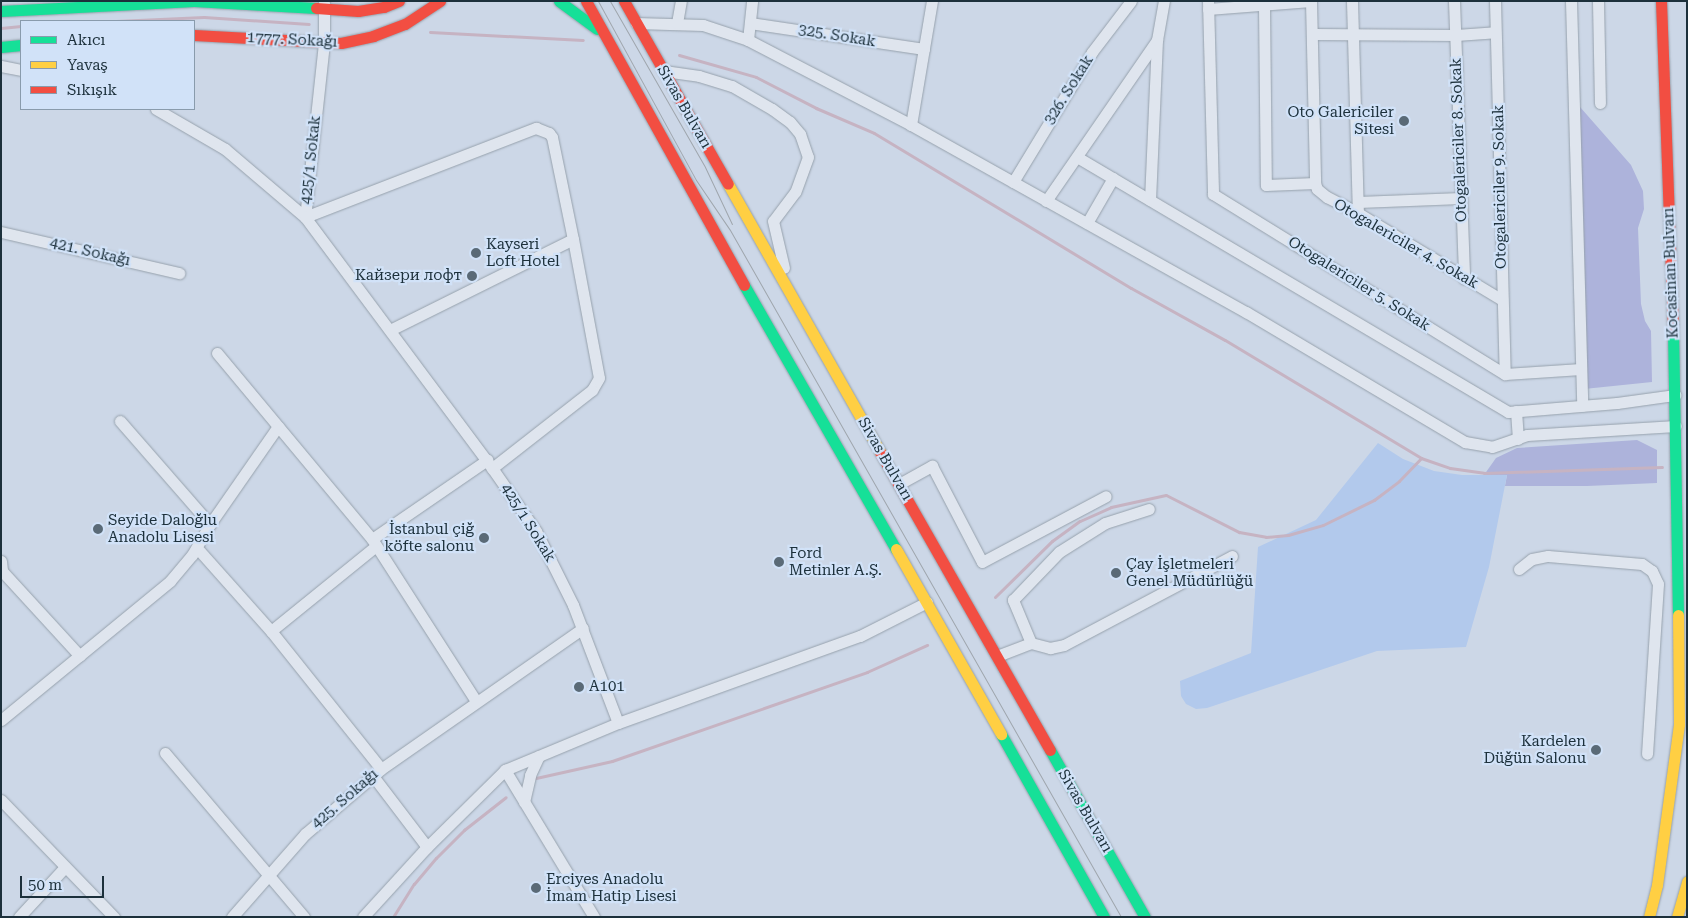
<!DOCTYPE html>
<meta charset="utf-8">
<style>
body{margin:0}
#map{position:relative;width:1688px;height:918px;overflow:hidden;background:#ccd7e7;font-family:"Roboto Serif",serif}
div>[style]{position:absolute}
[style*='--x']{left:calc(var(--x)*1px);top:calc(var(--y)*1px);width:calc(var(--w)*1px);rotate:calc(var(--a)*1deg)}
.green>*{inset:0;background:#adb3db}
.sand>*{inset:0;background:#b2c9ec}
.stream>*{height:3px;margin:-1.5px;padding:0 1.5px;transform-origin:1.5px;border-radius:1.5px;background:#c6b3c2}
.roads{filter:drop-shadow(0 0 1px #96a1ac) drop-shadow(0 0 1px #96a1ac)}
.street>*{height:11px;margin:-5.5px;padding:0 5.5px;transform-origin:5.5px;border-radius:5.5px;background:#dfe5ee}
.fast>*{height:11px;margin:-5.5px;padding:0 5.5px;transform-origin:5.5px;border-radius:5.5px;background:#16e098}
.slow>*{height:11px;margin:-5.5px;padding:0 5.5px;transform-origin:5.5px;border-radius:5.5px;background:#ffcf43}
.jam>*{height:11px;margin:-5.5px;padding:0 5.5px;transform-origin:5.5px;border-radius:5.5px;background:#f24e42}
.tram>*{height:1px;margin:-0.5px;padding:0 0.5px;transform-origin:0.5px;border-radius:0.5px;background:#9fa6ad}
.dots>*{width:14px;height:14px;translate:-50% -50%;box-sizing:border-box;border:2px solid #d1e2f8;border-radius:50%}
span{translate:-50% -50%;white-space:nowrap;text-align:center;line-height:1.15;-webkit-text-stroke:4.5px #d1e2f8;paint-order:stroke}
.street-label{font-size:15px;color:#1c303b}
.poi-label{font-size:15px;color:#1c303b}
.right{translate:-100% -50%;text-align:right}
.left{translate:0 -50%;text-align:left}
.frame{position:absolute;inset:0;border:2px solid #1c303b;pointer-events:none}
.legend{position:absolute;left:20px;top:20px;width:175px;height:90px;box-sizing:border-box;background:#d1e2f8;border:1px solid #899bac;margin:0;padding:6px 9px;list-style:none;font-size:15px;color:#1c303b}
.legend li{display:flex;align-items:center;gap:10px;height:25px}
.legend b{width:25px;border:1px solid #899bac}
.scale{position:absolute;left:20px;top:876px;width:84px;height:22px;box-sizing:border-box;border:2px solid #1c303b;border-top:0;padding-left:6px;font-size:15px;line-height:18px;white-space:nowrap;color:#1c303b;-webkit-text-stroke:4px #d1e2f8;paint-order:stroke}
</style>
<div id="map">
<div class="green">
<i style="clip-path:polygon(1573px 99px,1631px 165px,1643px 191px,1644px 209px,1638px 228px,1641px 304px,1645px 321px,1651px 331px,1652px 382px,1584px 389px)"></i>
<i style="clip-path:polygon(1637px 440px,1657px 450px,1657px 483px,1587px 486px,1505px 486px,1507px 475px,1484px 475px,1496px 458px,1517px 448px)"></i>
</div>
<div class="sand">
<i style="clip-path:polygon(1378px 443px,1403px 459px,1434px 471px,1462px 475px,1507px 475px,1489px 567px,1466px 647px,1377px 651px,1207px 708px,1196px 709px,1186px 704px,1181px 696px,1180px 681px,1251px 653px,1258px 547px,1316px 520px)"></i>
</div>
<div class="stream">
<i style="--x:116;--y:21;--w:88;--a:-2.6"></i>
<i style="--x:204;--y:17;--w:105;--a:3.8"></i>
<i style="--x:1;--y:28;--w:20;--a:-6"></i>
<i style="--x:430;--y:32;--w:153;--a:3"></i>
<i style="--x:679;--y:55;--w:80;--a:15.9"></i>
<i style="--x:756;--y:77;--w:68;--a:27.3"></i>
<i style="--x:816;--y:108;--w:63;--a:23.3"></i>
<i style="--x:874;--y:133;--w:300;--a:31.1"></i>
<i style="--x:1131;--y:288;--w:107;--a:29"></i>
<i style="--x:1225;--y:340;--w:229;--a:31"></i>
<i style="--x:1421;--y:458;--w:31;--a:19"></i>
<i style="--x:1450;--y:468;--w:34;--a:8"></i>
<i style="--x:1484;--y:473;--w:178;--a:-1.9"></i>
<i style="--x:995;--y:597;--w:80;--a:-44.5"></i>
<i style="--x:1052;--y:541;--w:34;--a:-36"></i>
<i style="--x:1080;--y:521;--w:34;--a:-24"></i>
<i style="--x:1111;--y:507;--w:56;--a:-12.3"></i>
<i style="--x:1166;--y:495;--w:82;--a:26.9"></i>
<i style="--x:1239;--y:532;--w:27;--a:10"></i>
<i style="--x:1266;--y:537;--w:22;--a:-5"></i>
<i style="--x:1288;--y:535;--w:36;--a:-16"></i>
<i style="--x:1323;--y:525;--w:57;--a:-26.1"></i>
<i style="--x:1374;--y:500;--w:31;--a:-37"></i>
<i style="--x:1399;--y:481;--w:32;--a:-46"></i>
<i style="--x:536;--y:778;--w:78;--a:-12.6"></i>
<i style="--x:612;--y:761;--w:270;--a:-19.2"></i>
<i style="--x:867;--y:672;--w:66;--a:-24.2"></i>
<i style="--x:393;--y:917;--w:39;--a:-58"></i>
<i style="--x:414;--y:884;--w:34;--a:-50"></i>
<i style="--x:436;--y:858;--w:40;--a:-45"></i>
<i style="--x:464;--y:830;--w:53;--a:-38.2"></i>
</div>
<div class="roads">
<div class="street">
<i style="--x:1208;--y:1;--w:193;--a:88.5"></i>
<i style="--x:1213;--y:194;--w:343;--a:31.7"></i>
<i style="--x:1311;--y:1;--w:182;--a:88.7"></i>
<i style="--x:1315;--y:183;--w:6;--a:72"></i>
<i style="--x:1317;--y:189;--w:13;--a:39"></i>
<i style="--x:1327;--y:197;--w:35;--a:27"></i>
<i style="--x:1358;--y:213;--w:168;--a:31.1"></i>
<i style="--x:1352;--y:1;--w:212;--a:88.4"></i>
<i style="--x:1454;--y:1;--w:278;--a:87.9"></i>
<i style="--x:1495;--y:1;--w:373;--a:88.5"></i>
<i style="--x:1571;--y:1;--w:405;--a:88.4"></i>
<i style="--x:1598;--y:1;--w:102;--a:88.9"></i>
<i style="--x:324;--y:3;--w:40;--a:90"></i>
<i style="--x:324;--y:43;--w:175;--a:96.2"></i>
<i style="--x:305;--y:217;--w:313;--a:53.3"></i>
<i style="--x:492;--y:468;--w:77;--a:55.1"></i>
<i style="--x:536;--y:531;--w:83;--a:63.4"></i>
<i style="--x:573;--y:605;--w:126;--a:69.1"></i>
<i style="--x:618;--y:723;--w:257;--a:-19.8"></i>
<i style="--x:860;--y:636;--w:75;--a:-26.9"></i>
<i style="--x:1264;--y:5;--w:180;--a:89.4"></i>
<i style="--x:1266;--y:185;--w:49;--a:-2.3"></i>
<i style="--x:1208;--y:9;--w:103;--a:-4.4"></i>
<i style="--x:636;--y:23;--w:67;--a:1.7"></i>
<i style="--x:703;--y:25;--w:47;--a:18.4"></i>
<i style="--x:748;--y:40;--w:184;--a:27.5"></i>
<i style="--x:911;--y:125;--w:384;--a:29.2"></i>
<i style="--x:1246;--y:312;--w:255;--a:30.7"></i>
<i style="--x:1465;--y:442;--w:27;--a:10"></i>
<i style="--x:1492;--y:447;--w:37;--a:-19"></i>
<i style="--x:1527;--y:435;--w:149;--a:-3.5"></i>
<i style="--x:677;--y:23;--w:22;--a:-80"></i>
<i style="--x:750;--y:23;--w:176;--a:8.5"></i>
<i style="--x:1313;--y:34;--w:143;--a:0.4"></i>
<i style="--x:1456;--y:35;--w:39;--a:-4"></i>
<i style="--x:748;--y:40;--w:39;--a:-84"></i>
<i style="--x:1;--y:66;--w:20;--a:11"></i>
<i style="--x:664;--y:71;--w:35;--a:8"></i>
<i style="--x:699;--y:76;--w:34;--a:17"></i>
<i style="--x:732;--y:86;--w:46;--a:29.9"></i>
<i style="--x:772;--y:109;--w:22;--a:36"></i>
<i style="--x:790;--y:122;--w:16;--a:50"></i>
<i style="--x:800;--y:134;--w:24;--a:71"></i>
<i style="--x:808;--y:157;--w:37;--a:110"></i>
<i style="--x:795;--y:192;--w:36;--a:127"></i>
<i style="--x:773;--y:221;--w:48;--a:76.8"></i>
<i style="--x:156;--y:109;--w:80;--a:30.1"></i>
<i style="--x:225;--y:149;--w:105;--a:40.4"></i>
<i style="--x:305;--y:217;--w:248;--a:-21.1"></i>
<i style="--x:536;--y:128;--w:14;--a:21"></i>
<i style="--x:549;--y:133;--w:5;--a:53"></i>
<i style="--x:552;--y:137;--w:104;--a:78.4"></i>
<i style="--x:573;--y:239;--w:141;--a:79.4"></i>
<i style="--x:599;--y:378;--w:14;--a:120"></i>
<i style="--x:592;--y:390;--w:127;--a:142"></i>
<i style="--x:911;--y:125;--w:126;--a:-80.4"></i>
<i style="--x:1077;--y:157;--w:501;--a:30.61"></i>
<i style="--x:1508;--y:412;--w:109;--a:-4.7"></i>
<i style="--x:1617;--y:403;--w:59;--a:-7.9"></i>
<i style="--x:1013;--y:182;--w:152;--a:-58.7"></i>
<i style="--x:1092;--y:52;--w:64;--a:-52.6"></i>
<i style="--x:1150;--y:200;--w:160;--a:-87.5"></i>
<i style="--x:1046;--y:201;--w:196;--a:-55.4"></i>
<i style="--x:1157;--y:40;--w:40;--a:-80"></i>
<i style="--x:1358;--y:202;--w:103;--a:-2.2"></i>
<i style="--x:1087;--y:223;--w:52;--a:-60"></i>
<i style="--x:1;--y:232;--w:183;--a:13"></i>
<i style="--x:390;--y:330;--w:204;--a:-26.4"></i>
<i style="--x:217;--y:353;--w:242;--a:50.2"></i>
<i style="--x:372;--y:539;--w:193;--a:57.3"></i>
<i style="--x:1505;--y:374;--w:76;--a:-3.8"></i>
<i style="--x:1516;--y:411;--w:28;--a:86"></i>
<i style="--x:120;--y:421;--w:137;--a:48.9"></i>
<i style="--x:899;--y:484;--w:38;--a:-29"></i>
<i style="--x:932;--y:466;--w:108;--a:62.5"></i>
<i style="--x:982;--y:562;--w:140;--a:-28"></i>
<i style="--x:372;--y:539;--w:140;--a:-34.5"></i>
<i style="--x:197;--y:548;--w:111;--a:48.3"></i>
<i style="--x:271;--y:631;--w:176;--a:51.4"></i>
<i style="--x:1;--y:561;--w:10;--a:84"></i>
<i style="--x:2;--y:571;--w:115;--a:47.5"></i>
<i style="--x:1519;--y:569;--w:16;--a:-38"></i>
<i style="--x:1532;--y:559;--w:16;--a:-11"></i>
<i style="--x:1548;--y:556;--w:94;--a:4.9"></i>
<i style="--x:1642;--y:564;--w:12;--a:35"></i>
<i style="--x:1652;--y:571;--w:14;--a:65"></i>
<i style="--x:1658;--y:584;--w:170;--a:93.7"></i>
<i style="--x:271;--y:631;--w:135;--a:-39"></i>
<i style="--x:1031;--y:643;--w:20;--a:15"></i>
<i style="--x:1050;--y:648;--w:14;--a:-12"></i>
<i style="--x:1064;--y:645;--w:190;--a:-27.9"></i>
<i style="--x:997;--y:656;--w:36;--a:-21"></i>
<i style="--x:1031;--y:643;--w:47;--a:-112.7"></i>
<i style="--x:1013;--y:600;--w:66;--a:-46.2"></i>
<i style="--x:1059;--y:552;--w:54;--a:-32.2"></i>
<i style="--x:1105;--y:523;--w:46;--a:-17.7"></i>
<i style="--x:1;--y:720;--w:219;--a:-39.4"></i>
<i style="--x:170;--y:581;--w:34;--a:-50"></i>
<i style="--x:192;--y:555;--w:36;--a:-60"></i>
<i style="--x:210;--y:524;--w:119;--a:-55.2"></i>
<i style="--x:165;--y:753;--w:215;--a:49.7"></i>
<i style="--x:505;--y:770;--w:172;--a:58.8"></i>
<i style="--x:373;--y:776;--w:89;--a:52.7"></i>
<i style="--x:1;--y:800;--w:163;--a:46"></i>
<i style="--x:524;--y:802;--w:28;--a:-77"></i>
<i style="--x:530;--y:775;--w:21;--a:-65"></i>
<i style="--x:19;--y:917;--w:68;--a:-47.4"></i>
<i style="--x:232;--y:917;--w:111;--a:-48.7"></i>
<i style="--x:305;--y:834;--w:100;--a:-40.5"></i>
<i style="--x:381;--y:769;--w:246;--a:-34.9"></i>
<i style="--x:363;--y:917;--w:95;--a:-47.6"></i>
<i style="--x:427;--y:847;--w:110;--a:-44.6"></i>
<i style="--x:505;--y:770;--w:122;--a:-22.6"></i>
</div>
<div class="fast">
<i style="--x:559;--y:1;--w:47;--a:36.4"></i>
<i style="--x:1;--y:11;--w:193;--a:-3"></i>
<i style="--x:194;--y:1;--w:122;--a:3.3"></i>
<i style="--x:1;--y:47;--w:20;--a:-6"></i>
<i style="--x:744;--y:285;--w:305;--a:60.1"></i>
<i style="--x:1673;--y:329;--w:286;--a:89"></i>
<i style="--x:1001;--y:734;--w:210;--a:60.6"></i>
<i style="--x:1050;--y:750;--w:192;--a:60.4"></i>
</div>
<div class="slow">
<i style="--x:728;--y:184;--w:308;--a:60.4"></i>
<i style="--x:896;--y:549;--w:213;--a:60.4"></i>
<i style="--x:1649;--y:917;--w:33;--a:-76"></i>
<i style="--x:1657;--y:885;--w:162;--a:-82.2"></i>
<i style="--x:1679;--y:724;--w:109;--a:-90.5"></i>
<i style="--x:1677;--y:917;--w:37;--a:-74"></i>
</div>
<div class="jam">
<i style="--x:586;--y:1;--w:325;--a:60.9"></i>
<i style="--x:624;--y:1;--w:210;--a:60.4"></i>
<i style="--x:1661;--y:1;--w:328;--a:87.9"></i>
<i style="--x:316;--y:8;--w:42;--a:4.1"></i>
<i style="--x:358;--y:11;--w:26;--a:-9"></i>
<i style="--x:384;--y:7;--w:16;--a:-22"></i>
<i style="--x:194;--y:35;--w:147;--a:3.1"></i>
<i style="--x:341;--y:43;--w:33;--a:-12"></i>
<i style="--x:373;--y:36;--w:34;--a:-21"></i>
<i style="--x:405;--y:24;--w:42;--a:-33.3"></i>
<i style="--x:880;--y:452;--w:343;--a:60.3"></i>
</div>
</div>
<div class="tram">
<i style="--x:598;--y:1;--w:204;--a:61.3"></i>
<i style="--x:696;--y:180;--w:60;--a:55.8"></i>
<i style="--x:730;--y:230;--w:790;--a:60.35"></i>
<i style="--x:610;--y:1;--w:191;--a:60.2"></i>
<i style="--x:705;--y:167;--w:63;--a:64.7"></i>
</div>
<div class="dots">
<i style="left:1404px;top:121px;background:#5a6a77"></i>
<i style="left:476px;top:253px;background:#5a6a77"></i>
<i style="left:472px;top:276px;background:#5a6a77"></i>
<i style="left:98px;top:529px;background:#5a6a77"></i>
<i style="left:484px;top:538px;background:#5a6a77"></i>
<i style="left:779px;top:562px;background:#5a6a77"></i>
<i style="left:1116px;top:573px;background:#5a6a77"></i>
<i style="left:579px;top:687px;background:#5a6a77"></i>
<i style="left:1596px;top:750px;background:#5a6a77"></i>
<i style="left:536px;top:888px;background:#5a6a77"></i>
</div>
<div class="street-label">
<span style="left:837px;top:36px;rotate:9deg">325. Sokak</span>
<span style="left:292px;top:40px;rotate:3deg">1777. Sokağı</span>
<span style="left:1069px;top:90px;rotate:-58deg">326. Sokak</span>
<span style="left:684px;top:107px;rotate:60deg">Sivas Bulvarı</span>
<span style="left:1459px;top:140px;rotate:-92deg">Otogalericiler 8. Sokak</span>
<span style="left:311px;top:160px;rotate:-84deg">425/1 Sokak</span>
<span style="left:1500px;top:187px;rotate:-91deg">Otogalericiler 9. Sokak</span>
<span style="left:1406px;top:244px;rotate:30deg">Otogalericiler 4. Sokak</span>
<span style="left:90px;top:252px;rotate:13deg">421. Sokağı</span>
<span style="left:1671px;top:273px;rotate:-92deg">Kocasinan Bulvarı</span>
<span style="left:1359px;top:284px;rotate:32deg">Otogalericiler 5. Sokak</span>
<span style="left:885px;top:459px;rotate:60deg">Sivas Bulvarı</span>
<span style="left:528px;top:523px;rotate:58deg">425/1 Sokak</span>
<span style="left:345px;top:799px;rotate:-41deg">425. Sokağı</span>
<span style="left:1085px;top:811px;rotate:60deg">Sivas Bulvarı</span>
</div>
<div class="poi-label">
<span class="right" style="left:1394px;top:121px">Oto Galericiler<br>Sitesi</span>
<span class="left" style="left:486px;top:253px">Kayseri<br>Loft Hotel</span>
<span class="right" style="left:462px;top:276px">Кайзери лофт</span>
<span class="left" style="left:108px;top:529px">Seyide Daloğlu<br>Anadolu Lisesi</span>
<span class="right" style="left:474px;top:538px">İstanbul çiğ<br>köfte salonu</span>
<span class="left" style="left:789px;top:562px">Ford<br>Metinler A.Ş.</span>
<span class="left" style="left:1126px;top:573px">Çay İşletmeleri<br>Genel Müdürlüğü</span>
<span class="left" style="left:589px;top:687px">A101</span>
<span class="right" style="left:1586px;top:750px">Kardelen<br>Düğün Salonu</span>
<span class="left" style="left:546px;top:888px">Erciyes Anadolu<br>İmam Hatip Lisesi</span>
</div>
<div class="frame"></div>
<ul class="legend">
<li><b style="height:6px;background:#16e098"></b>Akıcı</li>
<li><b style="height:6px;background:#ffcf43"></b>Yavaş</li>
<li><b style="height:6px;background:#f24e42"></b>Sıkışık</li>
</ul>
<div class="scale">50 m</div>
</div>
